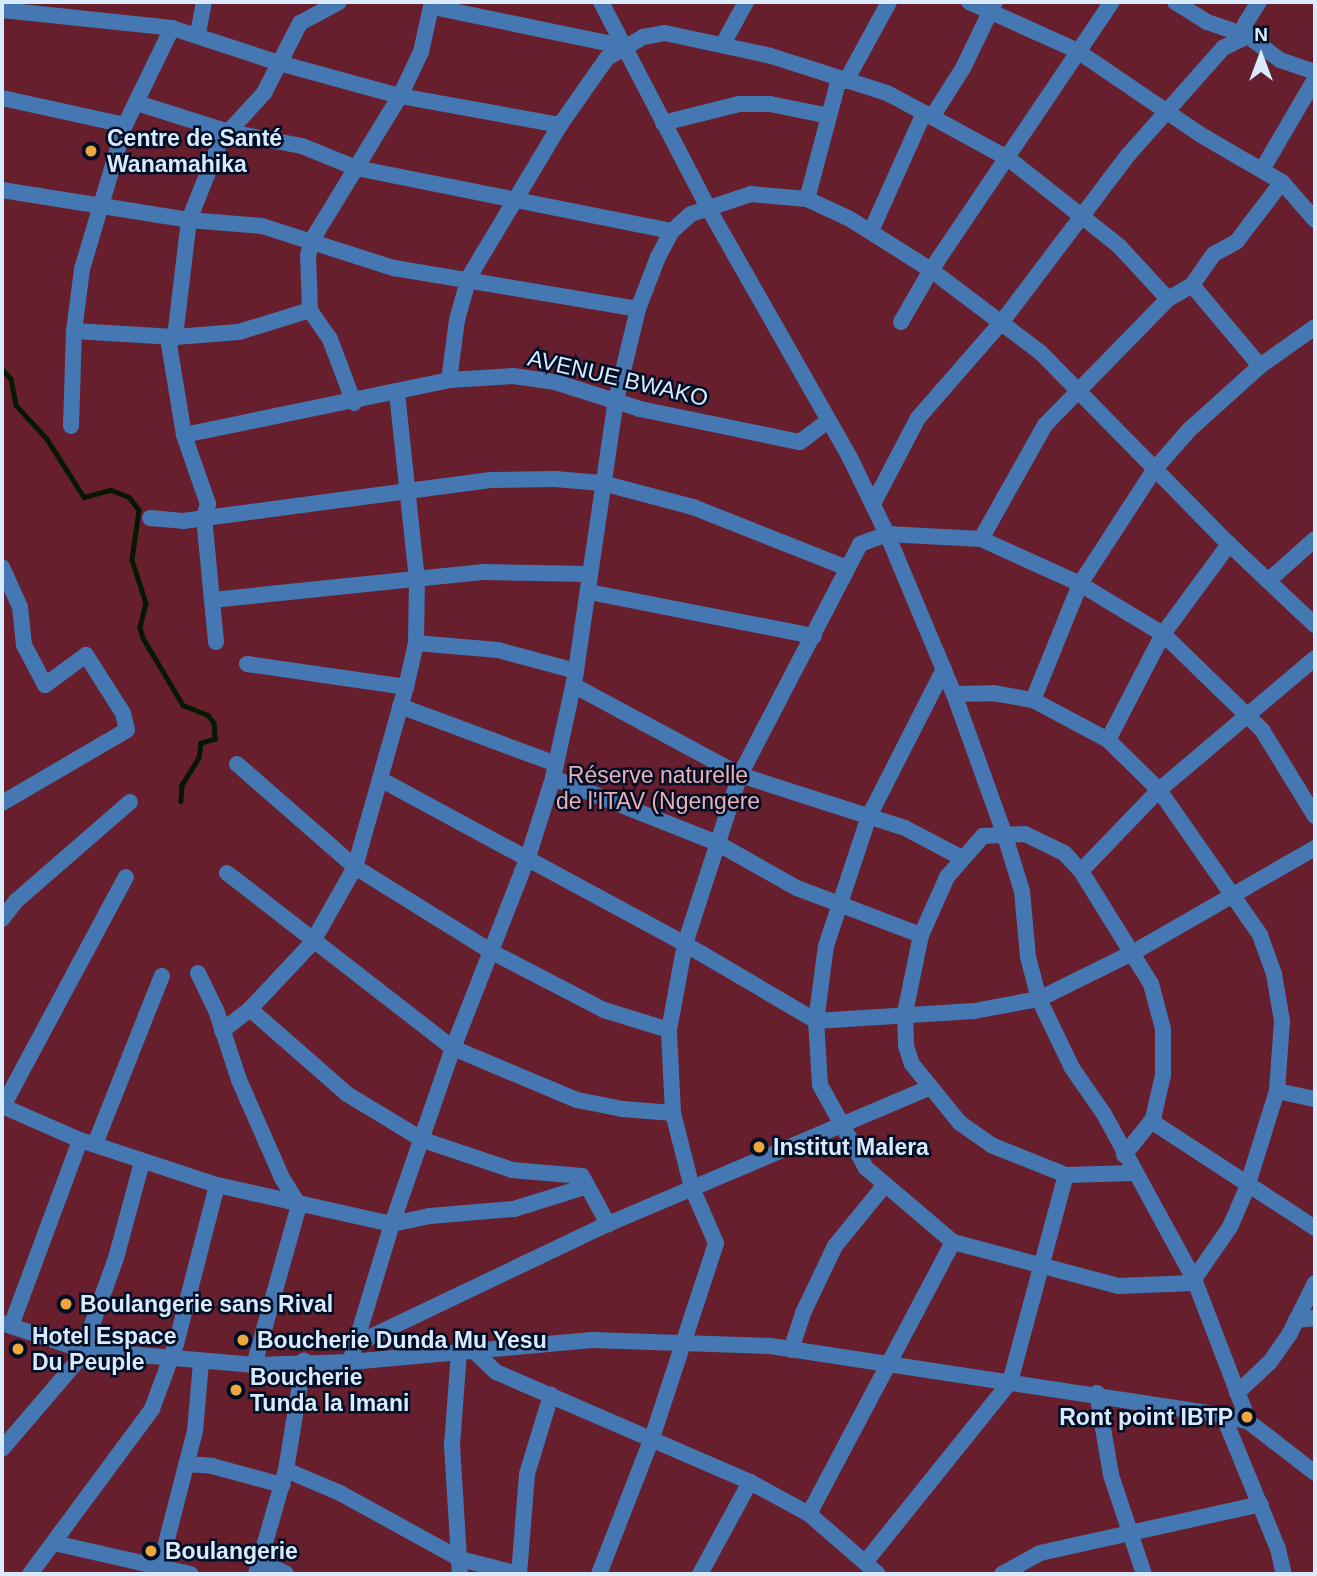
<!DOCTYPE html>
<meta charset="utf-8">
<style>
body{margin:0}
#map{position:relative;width:1317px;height:1576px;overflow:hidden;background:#00264e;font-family:Helvetica,sans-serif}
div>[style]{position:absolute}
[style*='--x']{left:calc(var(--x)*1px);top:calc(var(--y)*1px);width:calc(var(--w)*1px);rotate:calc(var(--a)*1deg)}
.green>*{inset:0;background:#671f2d}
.stream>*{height:4.5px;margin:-2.25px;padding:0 2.25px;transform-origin:2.25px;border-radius:2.25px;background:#071800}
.minor>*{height:16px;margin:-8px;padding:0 8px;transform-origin:8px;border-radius:8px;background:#4578b2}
.dots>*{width:19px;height:19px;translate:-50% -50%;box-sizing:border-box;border:4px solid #000f26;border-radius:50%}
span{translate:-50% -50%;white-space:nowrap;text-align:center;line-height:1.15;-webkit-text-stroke:5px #000f26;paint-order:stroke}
.poi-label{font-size:23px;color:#d9eafd;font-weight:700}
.left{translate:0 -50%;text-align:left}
.right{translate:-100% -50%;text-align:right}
.street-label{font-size:23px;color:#d9eafd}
.park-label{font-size:23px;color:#edaeb4}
.frame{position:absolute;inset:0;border:4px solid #d9eafd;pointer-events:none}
.north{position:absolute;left:1226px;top:21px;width:70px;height:70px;-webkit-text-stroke:5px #000f26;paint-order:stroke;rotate:0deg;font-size:19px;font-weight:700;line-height:28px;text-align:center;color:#d9eafd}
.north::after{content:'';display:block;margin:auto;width:24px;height:32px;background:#d9eafd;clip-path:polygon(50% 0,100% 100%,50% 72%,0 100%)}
</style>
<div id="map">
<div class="green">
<i style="clip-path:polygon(2px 2px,1315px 2px,1315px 1574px,2px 1574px)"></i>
</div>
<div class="stream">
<i style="--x:2;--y:369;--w:13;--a:48"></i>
<i style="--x:11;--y:379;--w:26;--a:79"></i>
<i style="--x:16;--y:405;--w:46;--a:47.6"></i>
<i style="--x:47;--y:439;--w:69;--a:57.5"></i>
<i style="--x:84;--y:497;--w:28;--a:-15"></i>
<i style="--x:111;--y:490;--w:19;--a:21"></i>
<i style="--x:129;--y:497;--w:16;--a:52"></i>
<i style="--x:139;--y:510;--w:50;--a:98"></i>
<i style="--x:132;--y:560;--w:45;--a:72"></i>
<i style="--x:146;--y:603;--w:25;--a:104"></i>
<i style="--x:140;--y:627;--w:11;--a:75"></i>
<i style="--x:143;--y:638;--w:78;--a:59.2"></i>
<i style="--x:183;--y:705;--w:27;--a:22"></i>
<i style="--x:208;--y:715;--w:10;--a:53"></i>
<i style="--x:214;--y:723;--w:16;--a:86"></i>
<i style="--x:215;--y:739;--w:15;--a:164"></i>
<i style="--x:201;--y:743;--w:15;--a:98"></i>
<i style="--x:199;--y:758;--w:32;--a:122"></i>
<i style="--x:182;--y:785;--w:16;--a:94"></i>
</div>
<div class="minor">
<i style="--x:601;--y:2;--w:230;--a:62.5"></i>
<i style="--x:707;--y:206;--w:290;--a:60.4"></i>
<i style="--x:850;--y:458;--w:85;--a:64"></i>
<i style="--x:887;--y:534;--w:173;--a:67.3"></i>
<i style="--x:954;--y:694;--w:148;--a:70.2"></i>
<i style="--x:1004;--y:833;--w:61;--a:72.8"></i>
<i style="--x:1022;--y:891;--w:66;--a:84.8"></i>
<i style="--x:1028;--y:957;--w:43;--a:75.3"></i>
<i style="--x:1039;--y:999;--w:76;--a:64.4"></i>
<i style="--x:1072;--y:1068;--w:56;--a:55.2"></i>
<i style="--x:1104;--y:1114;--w:188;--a:61.4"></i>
<i style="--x:1194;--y:1279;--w:153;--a:69"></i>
<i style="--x:969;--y:2;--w:117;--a:24.2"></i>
<i style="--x:1076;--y:50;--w:151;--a:34.2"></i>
<i style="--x:1201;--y:135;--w:94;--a:30.1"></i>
<i style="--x:1282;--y:182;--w:50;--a:49"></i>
<i style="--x:1175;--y:2;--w:38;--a:32"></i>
<i style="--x:1207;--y:22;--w:43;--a:18.9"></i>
<i style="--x:1248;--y:36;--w:40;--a:37"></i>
<i style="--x:1280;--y:60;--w:37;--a:19"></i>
<i style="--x:433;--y:7;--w:193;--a:11.7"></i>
<i style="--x:2;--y:10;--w:171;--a:6"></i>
<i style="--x:172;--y:28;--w:113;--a:18.1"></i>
<i style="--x:279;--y:63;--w:125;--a:15.3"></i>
<i style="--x:400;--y:96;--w:163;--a:10.3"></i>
<i style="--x:198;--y:33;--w:32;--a:-79"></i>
<i style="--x:723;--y:44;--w:48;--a:-61.3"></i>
<i style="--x:846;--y:81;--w:90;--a:-61.4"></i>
<i style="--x:2;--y:98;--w:126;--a:12.4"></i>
<i style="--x:137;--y:103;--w:96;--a:17.5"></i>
<i style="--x:229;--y:132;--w:74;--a:10.9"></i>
<i style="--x:302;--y:146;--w:58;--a:22.2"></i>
<i style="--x:356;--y:168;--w:322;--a:11.3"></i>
<i style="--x:932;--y:117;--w:58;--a:-57.7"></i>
<i style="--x:963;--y:68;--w:73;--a:-64.1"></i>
<i style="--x:663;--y:123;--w:78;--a:-14"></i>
<i style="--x:739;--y:104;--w:31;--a:0"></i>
<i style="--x:770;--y:104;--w:60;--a:11.5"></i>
<i style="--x:1263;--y:168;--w:103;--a:-59.7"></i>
<i style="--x:2;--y:190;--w:189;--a:9.1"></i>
<i style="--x:189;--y:220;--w:73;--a:4.7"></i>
<i style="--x:262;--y:226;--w:139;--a:17.7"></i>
<i style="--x:394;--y:268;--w:247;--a:9.5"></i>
<i style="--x:807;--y:199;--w:124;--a:-75.1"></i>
<i style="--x:871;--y:231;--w:129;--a:-65.8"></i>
<i style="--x:1192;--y:285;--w:106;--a:50"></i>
<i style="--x:901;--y:322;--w:60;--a:-60"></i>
<i style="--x:931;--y:270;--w:323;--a:-56"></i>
<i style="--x:74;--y:331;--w:101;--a:3.4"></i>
<i style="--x:175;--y:337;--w:64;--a:-4.5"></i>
<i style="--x:239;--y:332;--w:74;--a:-17.2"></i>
<i style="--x:449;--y:380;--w:61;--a:-82.4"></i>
<i style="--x:457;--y:320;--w:45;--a:-74.4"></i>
<i style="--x:469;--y:277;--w:177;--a:-59.1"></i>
<i style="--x:560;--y:125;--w:82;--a:-55"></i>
<i style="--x:607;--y:58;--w:42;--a:-30.3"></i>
<i style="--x:643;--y:37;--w:22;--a:-10"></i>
<i style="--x:665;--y:33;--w:108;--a:12.2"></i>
<i style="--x:771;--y:56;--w:122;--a:17.7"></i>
<i style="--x:887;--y:93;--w:51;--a:28.1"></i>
<i style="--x:932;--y:117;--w:88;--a:28.6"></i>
<i style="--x:1009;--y:159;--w:140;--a:38.3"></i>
<i style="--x:1119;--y:246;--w:72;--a:47.2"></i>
<i style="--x:354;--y:403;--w:68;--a:-110.6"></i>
<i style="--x:330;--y:339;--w:35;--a:-125"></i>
<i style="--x:310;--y:310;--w:54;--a:-92.1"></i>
<i style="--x:308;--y:256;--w:16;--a:-76"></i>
<i style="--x:312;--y:240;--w:169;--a:-58.6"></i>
<i style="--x:400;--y:96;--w:49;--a:-64.5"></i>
<i style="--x:421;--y:52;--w:51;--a:-77.6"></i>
<i style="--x:71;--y:426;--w:95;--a:-88.2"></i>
<i style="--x:74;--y:331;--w:63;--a:-82.6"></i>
<i style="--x:82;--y:269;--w:150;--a:-73.4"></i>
<i style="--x:125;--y:125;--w:108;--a:-64.1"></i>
<i style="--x:184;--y:435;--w:271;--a:-11.7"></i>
<i style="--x:449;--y:380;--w:64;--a:-3.6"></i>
<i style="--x:513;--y:376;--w:42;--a:8.1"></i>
<i style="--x:555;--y:382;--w:89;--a:17.6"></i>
<i style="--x:640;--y:409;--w:163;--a:11.7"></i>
<i style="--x:800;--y:442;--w:35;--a:-37"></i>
<i style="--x:873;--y:504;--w:97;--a:-62.4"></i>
<i style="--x:918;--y:418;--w:126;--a:-48.9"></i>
<i style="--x:1001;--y:323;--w:212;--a:-52.9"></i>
<i style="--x:1129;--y:154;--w:142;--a:-48.4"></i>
<i style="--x:1223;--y:48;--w:28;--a:-26"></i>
<i style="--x:1248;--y:36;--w:12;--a:-104"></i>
<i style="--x:1245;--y:24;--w:26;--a:-58"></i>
<i style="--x:150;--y:518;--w:33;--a:5"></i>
<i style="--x:183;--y:521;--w:310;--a:-7.6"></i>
<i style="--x:490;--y:480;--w:65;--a:-0.9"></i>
<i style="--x:555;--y:479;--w:47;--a:4.9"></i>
<i style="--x:602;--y:483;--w:94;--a:14.8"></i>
<i style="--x:693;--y:507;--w:166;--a:21.6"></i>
<i style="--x:981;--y:539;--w:131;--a:-60.7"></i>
<i style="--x:1045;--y:425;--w:176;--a:-45.7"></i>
<i style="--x:1168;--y:299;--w:28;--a:-30"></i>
<i style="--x:1192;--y:285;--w:38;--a:-55"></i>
<i style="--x:1214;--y:254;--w:26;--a:-29"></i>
<i style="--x:1237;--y:241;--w:74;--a:-52.7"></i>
<i style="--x:2;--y:567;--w:44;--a:65.8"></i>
<i style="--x:20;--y:607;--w:38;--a:84"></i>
<i style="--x:24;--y:645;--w:45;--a:62.3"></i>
<i style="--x:45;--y:685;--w:51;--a:-36.2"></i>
<i style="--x:86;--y:655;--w:69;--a:57.5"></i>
<i style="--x:123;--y:713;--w:17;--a:77"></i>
<i style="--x:127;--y:730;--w:145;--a:149.7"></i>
<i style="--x:1268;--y:581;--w:63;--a:-41.8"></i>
<i style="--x:589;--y:592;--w:229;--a:11.1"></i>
<i style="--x:212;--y:600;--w:271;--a:-5.9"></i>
<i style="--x:482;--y:572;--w:108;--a:1.1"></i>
<i style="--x:216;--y:642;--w:126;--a:-95.5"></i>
<i style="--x:204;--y:517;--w:14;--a:-73"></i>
<i style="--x:208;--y:504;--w:73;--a:-109.2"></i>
<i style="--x:184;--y:435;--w:92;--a:-99.4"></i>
<i style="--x:169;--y:344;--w:9;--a:-49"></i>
<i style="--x:175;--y:337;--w:118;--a:-83.2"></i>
<i style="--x:189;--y:220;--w:86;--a:-68.2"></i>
<i style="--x:221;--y:140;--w:64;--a:-47.5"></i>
<i style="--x:264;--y:93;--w:79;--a:-62.8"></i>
<i style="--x:300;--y:23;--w:44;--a:-28.3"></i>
<i style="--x:416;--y:643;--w:82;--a:4.9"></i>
<i style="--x:498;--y:650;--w:81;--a:15.1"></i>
<i style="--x:247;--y:664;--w:161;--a:8.2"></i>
<i style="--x:944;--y:669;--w:165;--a:117"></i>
<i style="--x:869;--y:816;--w:137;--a:108.3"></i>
<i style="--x:826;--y:946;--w:76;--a:97.6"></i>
<i style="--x:816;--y:1021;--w:64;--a:86.4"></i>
<i style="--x:820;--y:1085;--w:95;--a:61"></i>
<i style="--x:866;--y:1168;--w:114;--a:40.4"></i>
<i style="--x:953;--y:1242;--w:171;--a:14.9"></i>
<i style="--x:1118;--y:1286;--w:76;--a:-2.3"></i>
<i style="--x:573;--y:685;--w:190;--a:28.3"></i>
<i style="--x:740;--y:775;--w:173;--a:17.8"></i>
<i style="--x:905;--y:828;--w:62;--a:27.8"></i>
<i style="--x:954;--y:694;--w:39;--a:-1"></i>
<i style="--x:993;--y:693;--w:41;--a:9.9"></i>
<i style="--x:1033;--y:700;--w:85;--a:28.1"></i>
<i style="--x:1108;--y:740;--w:71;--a:44.4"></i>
<i style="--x:1159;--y:790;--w:177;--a:55.1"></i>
<i style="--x:1260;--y:935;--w:41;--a:70.3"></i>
<i style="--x:1274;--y:974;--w:48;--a:80.3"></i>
<i style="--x:1282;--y:1021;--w:70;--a:94.1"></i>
<i style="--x:1277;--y:1091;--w:104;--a:107.4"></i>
<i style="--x:1246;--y:1190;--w:40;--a:113.4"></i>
<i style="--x:1230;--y:1227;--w:63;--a:124.7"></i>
<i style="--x:1033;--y:700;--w:125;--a:-67.9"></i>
<i style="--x:1080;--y:584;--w:136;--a:-57"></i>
<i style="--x:1154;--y:470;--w:53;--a:-48.8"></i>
<i style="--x:1189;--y:430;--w:96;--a:-42"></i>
<i style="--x:1260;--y:366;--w:67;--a:-35.3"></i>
<i style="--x:400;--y:706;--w:166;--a:20.4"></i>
<i style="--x:1108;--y:740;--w:119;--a:-62.6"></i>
<i style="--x:1163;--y:634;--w:112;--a:-53.7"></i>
<i style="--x:237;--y:764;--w:157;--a:41.1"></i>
<i style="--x:355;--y:867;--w:161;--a:31.8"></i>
<i style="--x:492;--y:952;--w:126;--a:27.4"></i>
<i style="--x:604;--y:1010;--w:68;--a:17.1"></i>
<i style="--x:553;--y:778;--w:176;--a:21.6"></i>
<i style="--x:717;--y:843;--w:92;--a:29.4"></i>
<i style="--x:797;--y:888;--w:133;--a:20.8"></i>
<i style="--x:380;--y:779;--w:347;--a:28.4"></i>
<i style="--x:685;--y:944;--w:152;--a:30.4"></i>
<i style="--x:816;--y:1021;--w:158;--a:-3.6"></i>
<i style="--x:974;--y:1011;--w:66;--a:-10.5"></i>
<i style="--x:1039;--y:999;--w:106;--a:-26.3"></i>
<i style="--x:1134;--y:952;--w:209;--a:-29.9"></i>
<i style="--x:1081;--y:871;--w:112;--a:-46.1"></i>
<i style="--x:1159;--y:790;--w:204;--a:-40.2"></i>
<i style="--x:227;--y:873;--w:286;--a:37.8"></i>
<i style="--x:453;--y:1048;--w:134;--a:22.8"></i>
<i style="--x:577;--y:1100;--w:47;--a:11.1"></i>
<i style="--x:623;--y:1109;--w:50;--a:4.6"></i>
<i style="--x:2;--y:919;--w:23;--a:-52"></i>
<i style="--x:16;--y:901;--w:151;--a:-41"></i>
<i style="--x:198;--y:973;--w:41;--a:64.1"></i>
<i style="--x:216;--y:1010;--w:74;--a:71.8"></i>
<i style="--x:239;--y:1080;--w:107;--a:66.3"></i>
<i style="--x:282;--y:1178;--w:32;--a:58"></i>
<i style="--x:299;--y:1205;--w:166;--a:105.7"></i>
<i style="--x:250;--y:1009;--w:129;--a:41.2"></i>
<i style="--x:347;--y:1094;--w:89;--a:31.2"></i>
<i style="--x:423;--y:1140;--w:94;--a:18.6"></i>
<i style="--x:512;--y:1170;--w:70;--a:4.9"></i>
<i style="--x:582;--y:1176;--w:55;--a:61.6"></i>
<i style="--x:222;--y:1031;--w:36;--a:-38"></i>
<i style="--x:250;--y:1009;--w:91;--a:-46.8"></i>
<i style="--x:312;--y:943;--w:87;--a:-60.5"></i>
<i style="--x:355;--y:867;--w:187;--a:-74.2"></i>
<i style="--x:406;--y:687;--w:45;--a:-77.2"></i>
<i style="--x:416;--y:643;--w:63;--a:-89.1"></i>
<i style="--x:417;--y:580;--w:189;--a:-96.1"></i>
<i style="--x:1277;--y:1091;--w:39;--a:12"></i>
<i style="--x:2;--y:1106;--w:85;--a:23.6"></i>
<i style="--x:80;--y:1140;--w:144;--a:18.2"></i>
<i style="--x:217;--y:1185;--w:179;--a:12.6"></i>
<i style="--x:392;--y:1224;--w:39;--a:-12"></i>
<i style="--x:430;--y:1216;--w:84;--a:-4.8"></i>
<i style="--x:514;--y:1209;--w:77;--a:-17.3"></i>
<i style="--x:2;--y:1108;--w:262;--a:-61.8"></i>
<i style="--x:1151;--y:1121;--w:196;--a:33.1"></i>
<i style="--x:95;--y:1144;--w:181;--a:-68.3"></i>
<i style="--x:1124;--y:1155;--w:46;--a:-51.1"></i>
<i style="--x:1153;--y:1119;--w:45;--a:-77.2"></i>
<i style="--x:1163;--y:1075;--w:46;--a:-90"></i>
<i style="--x:1163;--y:1029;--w:47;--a:-104.9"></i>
<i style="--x:1151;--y:984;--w:133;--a:-121.8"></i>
<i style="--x:1081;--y:871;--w:25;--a:-133"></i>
<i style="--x:1064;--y:853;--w:43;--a:-154"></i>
<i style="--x:1025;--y:834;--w:42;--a:177.3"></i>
<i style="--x:983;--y:836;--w:55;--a:131.3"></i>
<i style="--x:947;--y:877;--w:64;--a:114.1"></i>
<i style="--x:921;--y:935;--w:80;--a:101.6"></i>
<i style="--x:905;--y:1013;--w:33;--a:88"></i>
<i style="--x:906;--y:1046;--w:19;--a:72"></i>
<i style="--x:912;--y:1064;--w:76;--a:50.9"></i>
<i style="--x:960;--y:1123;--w:38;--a:35"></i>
<i style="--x:991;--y:1145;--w:81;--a:21.8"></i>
<i style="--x:1066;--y:1175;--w:66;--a:-1.7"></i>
<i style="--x:1296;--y:1320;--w:19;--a:-6"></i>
<i style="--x:2;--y:1323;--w:85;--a:18.4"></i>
<i style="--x:83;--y:1350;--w:172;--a:5"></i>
<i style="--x:254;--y:1365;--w:96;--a:-1.8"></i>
<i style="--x:350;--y:1362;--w:243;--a:-5.2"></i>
<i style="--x:592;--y:1340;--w:178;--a:1.9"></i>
<i style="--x:770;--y:1346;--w:458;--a:8.7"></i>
<i style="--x:1223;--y:1415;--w:27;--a:15"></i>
<i style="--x:1249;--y:1422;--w:83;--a:37.7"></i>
<i style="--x:11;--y:1326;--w:198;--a:-69.6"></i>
<i style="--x:358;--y:1343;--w:277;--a:-25.5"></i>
<i style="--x:608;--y:1224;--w:348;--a:-23"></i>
<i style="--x:791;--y:1350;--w:39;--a:-72"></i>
<i style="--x:803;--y:1313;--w:74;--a:-64.5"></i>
<i style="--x:835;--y:1246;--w:77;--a:-50.8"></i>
<i style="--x:474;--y:1351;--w:30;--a:44"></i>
<i style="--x:496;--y:1372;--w:277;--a:23.4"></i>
<i style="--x:750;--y:1482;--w:67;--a:28.5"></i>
<i style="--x:809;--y:1514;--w:91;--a:41"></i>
<i style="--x:459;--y:1352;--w:93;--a:94.3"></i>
<i style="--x:452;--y:1445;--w:129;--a:86.5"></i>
<i style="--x:350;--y:1362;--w:144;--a:-73.1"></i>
<i style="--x:392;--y:1224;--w:186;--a:-70.9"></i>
<i style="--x:453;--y:1048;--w:205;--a:-68.6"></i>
<i style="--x:528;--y:857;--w:83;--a:-72.4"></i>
<i style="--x:553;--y:778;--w:103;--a:-77.7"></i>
<i style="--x:575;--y:677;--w:280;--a:-81.6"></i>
<i style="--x:616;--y:400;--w:94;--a:-76.4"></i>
<i style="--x:638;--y:309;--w:56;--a:-69"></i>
<i style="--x:658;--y:257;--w:30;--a:-62"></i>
<i style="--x:672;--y:231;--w:25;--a:-42"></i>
<i style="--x:691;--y:214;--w:63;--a:-18.4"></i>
<i style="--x:751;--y:194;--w:56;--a:5.1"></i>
<i style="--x:807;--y:199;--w:47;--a:24.9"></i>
<i style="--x:850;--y:219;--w:96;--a:32.2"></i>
<i style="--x:931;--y:270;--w:136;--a:37"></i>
<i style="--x:1040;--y:352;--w:269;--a:45.5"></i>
<i style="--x:1229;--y:544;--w:118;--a:43.3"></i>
<i style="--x:1097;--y:1393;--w:83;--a:80.3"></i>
<i style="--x:1111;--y:1475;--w:104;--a:71.6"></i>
<i style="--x:1237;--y:1393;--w:45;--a:-43.2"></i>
<i style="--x:1270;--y:1362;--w:35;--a:-55"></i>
<i style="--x:1290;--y:1333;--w:56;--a:-63.4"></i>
<i style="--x:1223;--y:1415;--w:145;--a:67.7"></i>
<i style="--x:1278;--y:1549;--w:26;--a:77"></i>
<i style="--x:2;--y:1449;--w:120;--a:-49.4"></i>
<i style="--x:80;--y:1358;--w:106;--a:-70.2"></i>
<i style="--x:116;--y:1258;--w:99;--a:-74.8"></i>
<i style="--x:186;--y:1464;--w:26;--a:4"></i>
<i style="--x:212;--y:1466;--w:73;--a:15.2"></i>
<i style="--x:286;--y:1470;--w:59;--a:23.1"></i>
<i style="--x:340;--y:1493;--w:137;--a:28.8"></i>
<i style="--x:460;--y:1559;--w:61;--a:14.3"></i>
<i style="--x:809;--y:1514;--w:308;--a:-62.1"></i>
<i style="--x:54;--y:1543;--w:140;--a:12.8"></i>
<i style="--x:867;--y:1560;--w:228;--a:-51.2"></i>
<i style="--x:1010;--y:1382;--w:214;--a:-74.9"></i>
<i style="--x:261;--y:1561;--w:28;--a:27"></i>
<i style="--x:30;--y:1574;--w:205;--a:-53.5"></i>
<i style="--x:152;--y:1409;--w:69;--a:-69.7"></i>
<i style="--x:176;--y:1344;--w:164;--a:-75.5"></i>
<i style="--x:158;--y:1574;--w:148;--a:-75.5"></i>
<i style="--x:195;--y:1431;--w:69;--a:-85"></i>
<i style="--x:256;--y:1574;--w:108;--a:-73.9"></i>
<i style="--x:286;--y:1470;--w:111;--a:-80.7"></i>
<i style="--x:519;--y:1574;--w:100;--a:-85.4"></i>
<i style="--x:527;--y:1474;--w:83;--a:-73.1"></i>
<i style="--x:599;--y:1574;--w:146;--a:-68.7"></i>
<i style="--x:652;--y:1438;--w:205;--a:-71.8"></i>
<i style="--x:716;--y:1243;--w:60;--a:-113.6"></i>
<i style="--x:692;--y:1188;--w:77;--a:-104.2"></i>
<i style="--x:673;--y:1113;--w:83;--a:-92.8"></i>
<i style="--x:669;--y:1030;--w:87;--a:-79.5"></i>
<i style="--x:685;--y:944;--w:178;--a:-72"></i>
<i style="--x:740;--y:775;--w:260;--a:-62.5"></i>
<i style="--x:860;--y:544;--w:29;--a:-20"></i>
<i style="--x:887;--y:534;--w:94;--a:3"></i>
<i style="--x:981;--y:539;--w:109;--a:24.4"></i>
<i style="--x:1080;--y:584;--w:97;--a:31.1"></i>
<i style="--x:1163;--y:634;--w:138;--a:44.1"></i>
<i style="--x:1262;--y:730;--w:101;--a:58.4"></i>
<i style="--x:700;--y:1574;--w:105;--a:-61.5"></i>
<i style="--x:1002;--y:1574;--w:43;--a:-28.9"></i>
<i style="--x:1040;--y:1553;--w:226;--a:-12.5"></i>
</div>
<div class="dots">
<i style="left:91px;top:151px;background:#efa73d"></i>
<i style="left:759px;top:1147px;background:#efa73d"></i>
<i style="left:66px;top:1304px;background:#efa73d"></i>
<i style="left:243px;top:1340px;background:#efa73d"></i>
<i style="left:18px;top:1349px;background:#efa73d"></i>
<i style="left:236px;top:1390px;background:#efa73d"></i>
<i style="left:1247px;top:1417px;background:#efa73d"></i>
<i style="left:151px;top:1551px;background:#efa73d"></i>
</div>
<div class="poi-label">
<span class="left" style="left:107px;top:151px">Centre de Santé<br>Wanamahika</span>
<span class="left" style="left:773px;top:1147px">Institut Malera</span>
<span class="left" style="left:80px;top:1304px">Boulangerie sans Rival</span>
<span class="left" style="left:32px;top:1349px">Hotel Espace<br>Du Peuple</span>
<span class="left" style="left:257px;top:1340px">Boucherie Dunda Mu Yesu</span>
<span class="left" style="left:250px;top:1390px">Boucherie<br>Tunda la Imani</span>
<span class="right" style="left:1233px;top:1417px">Ront point IBTP</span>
<span class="left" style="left:165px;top:1551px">Boulangerie</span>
</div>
<div class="street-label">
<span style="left:618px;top:378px;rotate:13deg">AVENUE BWAKO</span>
</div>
<div class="park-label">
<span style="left:658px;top:788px">Réserve naturelle<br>de l'ITAV (Ngengere</span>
</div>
<div class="frame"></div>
<div class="north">N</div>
</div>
